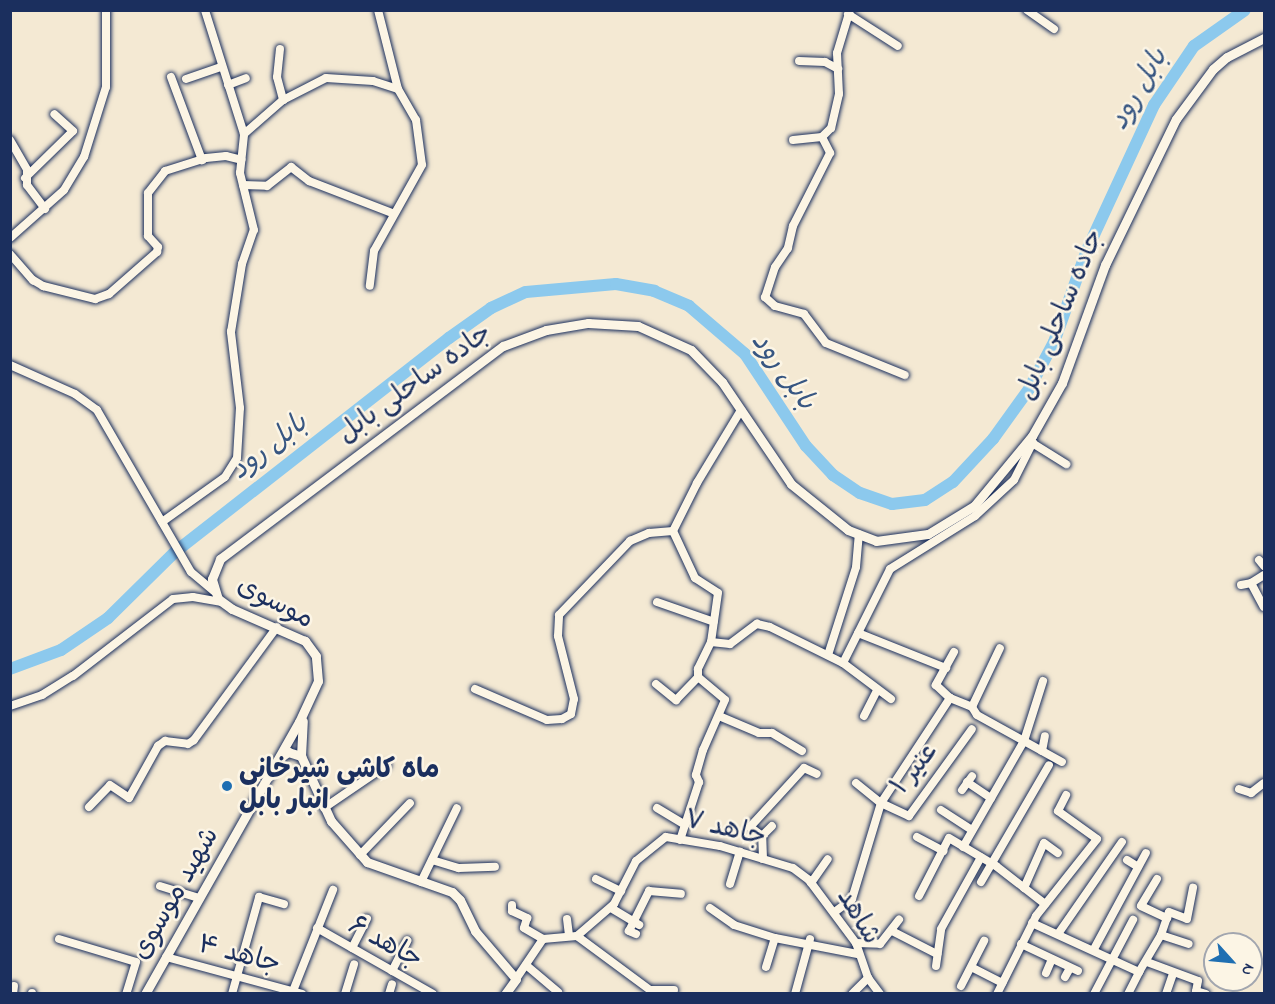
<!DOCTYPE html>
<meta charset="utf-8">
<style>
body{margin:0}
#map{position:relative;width:1275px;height:1004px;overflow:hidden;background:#f4e9d3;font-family:"Indie Flower","Playpen Sans Arabic",sans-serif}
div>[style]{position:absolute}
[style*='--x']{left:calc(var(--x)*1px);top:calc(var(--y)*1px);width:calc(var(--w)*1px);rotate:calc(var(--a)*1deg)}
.river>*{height:12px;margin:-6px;padding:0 6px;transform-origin:6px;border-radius:6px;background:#8cc9ed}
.roads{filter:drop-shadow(0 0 2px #1b2f5e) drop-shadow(0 0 2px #1b2f5e)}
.minor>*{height:8px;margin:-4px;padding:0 4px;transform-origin:4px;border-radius:4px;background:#fcf5e5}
.major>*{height:9px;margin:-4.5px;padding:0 4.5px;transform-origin:4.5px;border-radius:4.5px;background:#fcf5e5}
.dots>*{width:16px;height:16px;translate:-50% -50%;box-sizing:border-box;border:3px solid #fcf5e5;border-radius:50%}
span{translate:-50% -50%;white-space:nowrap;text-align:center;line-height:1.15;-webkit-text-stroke:5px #fcf5e5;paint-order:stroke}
.street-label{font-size:27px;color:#1b2f5e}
.poi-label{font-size:27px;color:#1b2f5e;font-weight:700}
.left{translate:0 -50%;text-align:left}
.water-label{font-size:28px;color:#375682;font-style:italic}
.frame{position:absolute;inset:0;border:12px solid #1b2f5e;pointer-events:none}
.north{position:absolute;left:1203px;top:932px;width:60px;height:60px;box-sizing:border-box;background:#fcf5e5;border:2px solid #a2a6af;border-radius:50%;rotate:117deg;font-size:16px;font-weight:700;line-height:24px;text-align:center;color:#1b2f5e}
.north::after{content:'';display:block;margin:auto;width:21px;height:27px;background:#1f6fb2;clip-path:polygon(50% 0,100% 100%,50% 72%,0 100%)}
</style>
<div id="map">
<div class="river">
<i style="--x:10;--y:669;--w:54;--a:-20.4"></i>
<i style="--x:61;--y:650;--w:57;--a:-34.2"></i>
<i style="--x:108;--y:618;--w:94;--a:-44.6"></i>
<i style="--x:175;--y:552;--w:348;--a:-38"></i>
<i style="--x:449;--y:338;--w:52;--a:-35.5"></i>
<i style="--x:491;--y:308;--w:38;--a:-25"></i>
<i style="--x:526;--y:292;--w:90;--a:-5.1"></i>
<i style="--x:616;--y:284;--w:39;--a:10"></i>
<i style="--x:654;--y:291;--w:38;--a:23"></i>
<i style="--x:689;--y:306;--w:74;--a:40.6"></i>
<i style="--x:745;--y:354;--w:110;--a:56.5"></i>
<i style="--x:806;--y:446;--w:40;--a:47"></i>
<i style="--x:833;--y:475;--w:32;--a:34"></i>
<i style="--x:860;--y:493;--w:34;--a:19"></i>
<i style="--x:892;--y:504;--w:33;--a:-7"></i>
<i style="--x:925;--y:500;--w:33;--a:-33"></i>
<i style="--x:953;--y:482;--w:59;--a:-47.1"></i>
<i style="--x:993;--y:439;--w:62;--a:-54.2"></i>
<i style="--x:1029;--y:389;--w:53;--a:-62"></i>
<i style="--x:1054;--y:342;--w:98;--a:-70.3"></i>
<i style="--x:1087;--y:250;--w:160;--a:-65.2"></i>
<i style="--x:1154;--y:105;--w:71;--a:-55.9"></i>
<i style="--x:1194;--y:46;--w:62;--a:-35.2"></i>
</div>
<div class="roads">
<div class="minor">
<i style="--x:378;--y:10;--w:81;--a:75.8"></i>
<i style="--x:850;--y:10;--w:45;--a:106.8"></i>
<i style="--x:837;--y:53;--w:41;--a:87.2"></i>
<i style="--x:839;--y:94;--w:35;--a:103"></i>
<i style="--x:831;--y:128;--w:13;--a:135"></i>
<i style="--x:822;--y:137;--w:18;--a:63"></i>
<i style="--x:830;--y:153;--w:82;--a:116.9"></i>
<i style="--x:793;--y:226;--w:23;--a:103"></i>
<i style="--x:788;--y:248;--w:23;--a:124"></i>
<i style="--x:775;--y:267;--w:32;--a:108"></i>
<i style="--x:765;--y:297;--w:13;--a:42"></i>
<i style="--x:775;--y:306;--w:30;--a:15"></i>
<i style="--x:804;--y:314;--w:36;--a:53"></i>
<i style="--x:826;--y:343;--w:85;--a:22.1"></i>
<i style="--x:1027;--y:10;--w:33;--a:35"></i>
<i style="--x:848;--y:14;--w:59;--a:32.6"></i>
<i style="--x:280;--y:49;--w:28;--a:96"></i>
<i style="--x:277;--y:77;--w:24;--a:75"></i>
<i style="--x:799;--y:61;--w:26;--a:2"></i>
<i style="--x:825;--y:62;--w:15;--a:28"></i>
<i style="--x:171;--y:77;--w:89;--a:69.5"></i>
<i style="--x:186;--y:79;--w:36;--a:-19"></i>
<i style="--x:228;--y:85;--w:19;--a:-21"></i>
<i style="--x:244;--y:134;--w:52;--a:-41.1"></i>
<i style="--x:283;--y:100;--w:48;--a:-27.1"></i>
<i style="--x:326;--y:78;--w:47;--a:3.7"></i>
<i style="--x:373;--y:81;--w:26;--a:18"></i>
<i style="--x:398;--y:89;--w:36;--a:60"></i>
<i style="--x:416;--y:120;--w:45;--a:82.4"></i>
<i style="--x:422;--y:165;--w:98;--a:119.2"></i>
<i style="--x:374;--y:251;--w:35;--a:97"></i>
<i style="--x:10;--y:140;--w:34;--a:60"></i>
<i style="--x:27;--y:170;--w:15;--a:90"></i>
<i style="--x:27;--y:185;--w:30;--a:53"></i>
<i style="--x:793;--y:140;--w:29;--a:-6"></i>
<i style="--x:25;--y:178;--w:67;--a:-44.4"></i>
<i style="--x:73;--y:131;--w:25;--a:-138"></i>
<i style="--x:243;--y:185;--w:24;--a:2"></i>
<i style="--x:267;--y:186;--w:31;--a:-38"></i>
<i style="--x:291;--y:167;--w:23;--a:38"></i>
<i style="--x:309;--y:181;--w:89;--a:21.1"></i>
<i style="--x:10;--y:238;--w:72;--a:-41.6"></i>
<i style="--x:64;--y:190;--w:39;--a:-59"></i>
<i style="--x:84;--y:157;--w:73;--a:-72.6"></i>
<i style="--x:106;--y:87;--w:77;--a:-90"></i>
<i style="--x:10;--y:254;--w:35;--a:49"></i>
<i style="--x:33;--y:280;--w:12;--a:31"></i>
<i style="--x:43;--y:286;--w:54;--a:14"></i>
<i style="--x:95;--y:299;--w:15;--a:-20"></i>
<i style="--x:109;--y:294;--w:64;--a:-41.2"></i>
<i style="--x:157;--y:252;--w:5;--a:-79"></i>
<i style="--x:158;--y:247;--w:15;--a:-132"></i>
<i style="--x:148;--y:236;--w:43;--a:-90"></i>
<i style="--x:148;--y:193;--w:28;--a:-52"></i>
<i style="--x:165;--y:171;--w:43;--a:-17.6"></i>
<i style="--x:206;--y:158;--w:20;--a:-6"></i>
<i style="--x:226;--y:156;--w:16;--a:14"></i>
<i style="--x:10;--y:365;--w:71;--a:24"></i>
<i style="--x:75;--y:394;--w:27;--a:36"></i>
<i style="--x:97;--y:410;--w:187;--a:59.9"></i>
<i style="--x:191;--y:572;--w:30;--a:40"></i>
<i style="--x:1029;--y:441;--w:44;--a:31.9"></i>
<i style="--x:162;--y:522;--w:77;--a:-35.5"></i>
<i style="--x:225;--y:477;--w:22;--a:-58"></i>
<i style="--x:237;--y:458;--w:50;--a:-86.6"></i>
<i style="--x:240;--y:408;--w:77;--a:-96.8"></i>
<i style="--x:231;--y:332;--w:69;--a:-80.8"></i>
<i style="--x:242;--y:264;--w:36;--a:-71"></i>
<i style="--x:254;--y:230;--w:59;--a:-103.8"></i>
<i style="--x:240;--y:173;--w:39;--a:-84"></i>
<i style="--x:244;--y:134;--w:130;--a:-107.5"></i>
<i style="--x:673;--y:531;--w:52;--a:64.9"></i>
<i style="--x:695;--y:578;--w:27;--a:33"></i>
<i style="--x:718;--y:593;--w:49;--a:98.1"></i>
<i style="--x:711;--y:642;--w:30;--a:116"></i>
<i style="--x:698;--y:669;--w:8;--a:90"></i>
<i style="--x:698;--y:677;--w:35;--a:40"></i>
<i style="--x:725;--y:700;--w:55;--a:113.7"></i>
<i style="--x:703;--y:750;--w:26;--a:106"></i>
<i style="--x:696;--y:775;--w:8;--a:67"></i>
<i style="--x:699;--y:782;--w:61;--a:108.1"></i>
<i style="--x:1259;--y:560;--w:8;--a:50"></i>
<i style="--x:1264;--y:575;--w:15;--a:148"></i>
<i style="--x:1251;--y:583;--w:27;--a:62"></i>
<i style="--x:1241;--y:585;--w:10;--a:-11"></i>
<i style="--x:657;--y:602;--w:60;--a:19.3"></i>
<i style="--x:858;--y:633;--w:95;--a:21.7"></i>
<i style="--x:711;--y:642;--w:19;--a:6"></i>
<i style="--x:730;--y:644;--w:34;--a:-37"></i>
<i style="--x:757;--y:624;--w:13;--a:13"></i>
<i style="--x:770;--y:627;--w:81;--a:26.3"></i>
<i style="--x:843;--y:663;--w:60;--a:36.9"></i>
<i style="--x:954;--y:652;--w:38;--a:119"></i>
<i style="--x:936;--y:685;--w:19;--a:43"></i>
<i style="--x:950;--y:698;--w:24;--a:22"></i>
<i style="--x:972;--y:707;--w:9;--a:58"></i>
<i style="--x:977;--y:715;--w:97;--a:28.9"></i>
<i style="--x:828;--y:655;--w:92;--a:-72.3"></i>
<i style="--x:856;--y:567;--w:33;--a:-85"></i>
<i style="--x:843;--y:663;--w:105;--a:-63.4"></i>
<i style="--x:890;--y:569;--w:100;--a:-31.9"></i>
<i style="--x:975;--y:516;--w:53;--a:-42.7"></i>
<i style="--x:1014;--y:480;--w:42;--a:-63.4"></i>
<i style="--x:656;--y:684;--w:26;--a:39"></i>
<i style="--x:676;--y:700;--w:32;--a:-46"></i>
<i style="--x:475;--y:689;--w:78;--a:23.3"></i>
<i style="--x:547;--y:720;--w:15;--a:-4"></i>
<i style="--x:562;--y:719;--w:10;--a:-29"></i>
<i style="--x:571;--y:714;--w:15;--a:-79"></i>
<i style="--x:574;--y:699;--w:65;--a:-104.3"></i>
<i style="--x:558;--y:636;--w:21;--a:-87"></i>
<i style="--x:559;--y:615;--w:103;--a:-46.2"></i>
<i style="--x:630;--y:541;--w:21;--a:-23"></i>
<i style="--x:649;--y:533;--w:24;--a:-5"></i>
<i style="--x:673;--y:531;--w:54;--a:-63.4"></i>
<i style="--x:697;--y:483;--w:85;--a:-58.9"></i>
<i style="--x:10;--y:706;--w:34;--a:-19"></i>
<i style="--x:42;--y:695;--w:36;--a:-32"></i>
<i style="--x:73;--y:676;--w:126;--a:-37.6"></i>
<i style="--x:173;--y:599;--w:20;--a:-6"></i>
<i style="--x:193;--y:597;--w:28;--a:10"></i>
<i style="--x:972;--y:707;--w:65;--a:-64.6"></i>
<i style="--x:719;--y:716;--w:43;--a:23"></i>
<i style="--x:759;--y:733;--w:13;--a:0"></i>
<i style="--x:772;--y:733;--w:35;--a:31"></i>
<i style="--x:864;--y:716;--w:28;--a:-63"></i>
<i style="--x:1042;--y:751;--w:15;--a:-79"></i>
<i style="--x:967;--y:782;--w:29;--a:34"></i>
<i style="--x:856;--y:783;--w:32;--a:39"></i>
<i style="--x:881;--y:803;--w:31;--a:25"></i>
<i style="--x:909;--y:816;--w:107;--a:-54.1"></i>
<i style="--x:1239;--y:789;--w:13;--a:18"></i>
<i style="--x:1251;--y:793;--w:16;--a:-38"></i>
<i style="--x:962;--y:790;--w:17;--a:-54"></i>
<i style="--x:89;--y:807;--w:30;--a:-46"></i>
<i style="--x:110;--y:785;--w:23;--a:34"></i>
<i style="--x:129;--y:798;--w:60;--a:-60.9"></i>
<i style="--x:158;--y:746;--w:9;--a:-36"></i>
<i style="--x:165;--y:741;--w:23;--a:7"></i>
<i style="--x:188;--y:744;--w:7;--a:-34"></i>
<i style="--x:194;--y:740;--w:140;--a:-53.7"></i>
<i style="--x:324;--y:808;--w:76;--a:-34.3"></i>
<i style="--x:657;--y:808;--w:33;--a:31"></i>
<i style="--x:941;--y:810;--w:37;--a:33"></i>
<i style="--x:762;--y:836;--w:14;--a:-45"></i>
<i style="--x:917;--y:837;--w:30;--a:28"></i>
<i style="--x:963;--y:847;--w:122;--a:-60.1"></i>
<i style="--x:1024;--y:741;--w:63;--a:-72.4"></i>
<i style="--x:360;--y:855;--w:72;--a:-46.1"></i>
<i style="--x:763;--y:859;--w:23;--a:-92"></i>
<i style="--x:762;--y:836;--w:15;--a:-143"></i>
<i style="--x:750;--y:827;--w:80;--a:-47.5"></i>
<i style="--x:804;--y:768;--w:14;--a:25"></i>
<i style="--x:432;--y:860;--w:28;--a:17"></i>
<i style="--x:459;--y:868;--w:36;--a:-2"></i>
<i style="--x:1127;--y:860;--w:13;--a:32"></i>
<i style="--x:596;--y:879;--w:28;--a:26"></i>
<i style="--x:1157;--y:879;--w:31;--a:121"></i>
<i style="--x:1141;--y:906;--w:29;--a:25"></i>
<i style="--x:421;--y:882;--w:82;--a:-64.1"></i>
<i style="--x:981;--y:882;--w:135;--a:-59.8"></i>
<i style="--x:811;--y:883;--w:29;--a:-55"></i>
<i style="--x:730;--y:884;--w:34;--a:-73"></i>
<i style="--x:160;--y:886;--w:41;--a:17.1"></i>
<i style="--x:1024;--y:888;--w:49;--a:-66"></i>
<i style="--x:1044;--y:843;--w:17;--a:36"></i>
<i style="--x:919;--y:896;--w:65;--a:-62.7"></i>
<i style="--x:949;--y:838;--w:55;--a:30.8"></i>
<i style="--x:996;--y:866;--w:62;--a:37.8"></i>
<i style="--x:512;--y:905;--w:6;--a:90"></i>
<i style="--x:512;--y:911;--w:17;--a:25"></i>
<i style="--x:527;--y:918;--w:10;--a:107"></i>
<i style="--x:524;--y:928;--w:22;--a:30"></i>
<i style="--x:611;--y:908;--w:33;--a:31"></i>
<i style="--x:710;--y:908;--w:29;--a:35"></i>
<i style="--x:734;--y:925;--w:43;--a:17.6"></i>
<i style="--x:775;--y:938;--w:84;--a:11"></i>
<i style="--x:836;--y:911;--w:20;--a:-37"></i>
<i style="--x:852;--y:899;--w:100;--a:-73.2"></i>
<i style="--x:881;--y:803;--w:126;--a:-56.7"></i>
<i style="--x:567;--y:919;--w:17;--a:83"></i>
<i style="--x:1032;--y:923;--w:118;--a:24.6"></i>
<i style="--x:1139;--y:972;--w:43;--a:-59.3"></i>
<i style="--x:1161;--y:935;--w:24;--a:-71"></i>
<i style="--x:1169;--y:912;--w:19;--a:21"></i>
<i style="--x:1187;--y:919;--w:32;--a:-79"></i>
<i style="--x:317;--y:928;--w:133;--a:29.6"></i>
<i style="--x:892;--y:931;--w:51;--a:27.1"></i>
<i style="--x:636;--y:934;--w:8;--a:-157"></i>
<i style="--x:629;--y:931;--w:45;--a:-63.4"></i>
<i style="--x:649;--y:891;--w:32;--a:5"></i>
<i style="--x:1058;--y:934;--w:112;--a:-55.2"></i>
<i style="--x:1161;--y:935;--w:29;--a:18"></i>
<i style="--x:577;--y:936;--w:49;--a:-40.9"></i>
<i style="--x:614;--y:904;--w:48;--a:-62.9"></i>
<i style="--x:636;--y:861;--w:38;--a:-39"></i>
<i style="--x:666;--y:837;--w:55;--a:9.5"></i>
<i style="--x:720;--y:846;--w:76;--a:16.8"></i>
<i style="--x:793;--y:868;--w:20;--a:37"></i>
<i style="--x:809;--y:880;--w:79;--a:53.3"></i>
<i style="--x:856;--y:943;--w:37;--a:71"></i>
<i style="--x:868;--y:978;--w:20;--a:53"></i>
<i style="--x:59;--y:939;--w:80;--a:16.6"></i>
<i style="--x:136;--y:962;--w:34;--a:107"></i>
<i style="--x:543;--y:939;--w:34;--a:-5"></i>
<i style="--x:577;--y:936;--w:91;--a:36.5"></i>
<i style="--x:856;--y:943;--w:24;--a:2"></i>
<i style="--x:880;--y:944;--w:31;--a:-52"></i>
<i style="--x:1021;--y:944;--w:63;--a:25.3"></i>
<i style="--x:352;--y:948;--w:33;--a:-63"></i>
<i style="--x:1094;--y:949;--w:109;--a:-61.6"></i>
<i style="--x:166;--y:957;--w:141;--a:15.2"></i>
<i style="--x:1147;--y:962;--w:54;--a:20.4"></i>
<i style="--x:1198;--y:981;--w:10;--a:101"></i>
<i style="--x:1196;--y:991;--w:10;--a:17"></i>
<i style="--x:526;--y:965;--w:42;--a:40.2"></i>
<i style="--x:936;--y:966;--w:37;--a:-82"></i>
<i style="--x:941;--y:929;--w:82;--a:-60.9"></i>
<i style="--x:766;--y:967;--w:30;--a:-73"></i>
<i style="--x:973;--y:968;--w:33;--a:27"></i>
<i style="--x:392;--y:971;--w:34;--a:-63"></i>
<i style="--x:1046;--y:973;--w:15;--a:-67"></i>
<i style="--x:1065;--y:977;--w:10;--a:-61"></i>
<i style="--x:516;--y:979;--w:48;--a:-56"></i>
<i style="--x:961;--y:986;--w:51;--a:-62.9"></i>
<i style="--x:650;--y:990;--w:24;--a:0"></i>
<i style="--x:293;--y:991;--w:109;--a:-68.4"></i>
<i style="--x:13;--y:994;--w:8;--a:-83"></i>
<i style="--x:32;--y:994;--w:1;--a:-90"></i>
<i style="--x:232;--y:994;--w:101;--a:-74.4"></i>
<i style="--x:259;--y:897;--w:26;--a:16"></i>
<i style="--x:345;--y:994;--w:31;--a:-73"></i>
<i style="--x:389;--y:994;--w:10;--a:-73"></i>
<i style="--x:795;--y:994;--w:57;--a:-74.7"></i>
<i style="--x:852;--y:994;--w:23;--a:-45"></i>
<i style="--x:997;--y:994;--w:87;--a:-63.4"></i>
<i style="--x:1036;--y:916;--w:98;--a:-51.6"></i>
<i style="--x:1097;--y:839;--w:48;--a:-144.3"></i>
<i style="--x:1058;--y:811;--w:18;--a:-63"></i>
<i style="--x:1094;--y:994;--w:84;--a:-62.2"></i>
<i style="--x:1128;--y:994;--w:25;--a:-63"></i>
<i style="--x:1166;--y:994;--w:21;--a:-71"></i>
</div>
<div class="major">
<i style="--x:301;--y:756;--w:72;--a:65.2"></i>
<i style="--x:331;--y:821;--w:55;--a:48.7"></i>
<i style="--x:367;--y:862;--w:90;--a:19.4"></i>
<i style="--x:452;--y:892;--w:11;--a:45"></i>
<i style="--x:460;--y:900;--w:34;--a:64"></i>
<i style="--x:475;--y:931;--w:63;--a:49.5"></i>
<i style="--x:516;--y:979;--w:19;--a:126"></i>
<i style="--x:281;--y:757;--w:9;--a:-36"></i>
<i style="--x:288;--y:752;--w:14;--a:17"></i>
<i style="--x:301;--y:756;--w:35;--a:-87"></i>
<i style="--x:145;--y:994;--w:313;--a:-60.5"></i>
<i style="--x:299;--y:722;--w:45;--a:-65.1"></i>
<i style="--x:318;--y:681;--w:25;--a:-95"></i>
<i style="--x:316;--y:656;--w:19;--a:-126"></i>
<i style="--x:305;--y:641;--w:80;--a:-156.3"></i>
<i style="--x:232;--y:609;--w:17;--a:-144"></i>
<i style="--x:218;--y:599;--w:21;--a:-107"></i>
<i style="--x:212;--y:579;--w:22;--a:-68"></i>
<i style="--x:220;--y:559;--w:354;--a:-37"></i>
<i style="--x:503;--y:346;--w:46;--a:-20.4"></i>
<i style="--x:546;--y:330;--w:43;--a:-9.5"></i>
<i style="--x:588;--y:323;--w:50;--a:3.4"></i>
<i style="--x:638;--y:326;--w:58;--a:24.4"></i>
<i style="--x:691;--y:350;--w:45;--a:45.9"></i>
<i style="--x:722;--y:382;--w:123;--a:55.9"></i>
<i style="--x:791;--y:484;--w:73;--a:38.9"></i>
<i style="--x:848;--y:530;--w:30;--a:21"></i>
<i style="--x:876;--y:541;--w:52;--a:-7.7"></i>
<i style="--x:928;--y:534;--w:54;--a:-31.3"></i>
<i style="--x:974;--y:506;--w:91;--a:-50.4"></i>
<i style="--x:1032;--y:436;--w:61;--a:-60.5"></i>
<i style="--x:1062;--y:383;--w:126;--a:-70"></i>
<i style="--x:1105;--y:265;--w:162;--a:-64.1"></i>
<i style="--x:1176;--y:119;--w:62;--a:-53.5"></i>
<i style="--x:1213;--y:69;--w:18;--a:-41"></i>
<i style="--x:1227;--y:57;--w:42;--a:-27.2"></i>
</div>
</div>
<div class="dots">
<i style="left:227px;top:786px;background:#1f6fb2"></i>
</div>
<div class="street-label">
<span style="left:1061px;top:315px;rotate:-67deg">جاده ساحلی بابل</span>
<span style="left:415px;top:384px;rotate:-36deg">جاده ساحلی بابل</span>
<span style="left:275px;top:603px;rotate:28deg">موسوی</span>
<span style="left:915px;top:769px;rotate:-52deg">عنیر ۱</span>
<span style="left:725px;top:829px;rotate:13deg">جاهد ۷</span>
<span style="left:176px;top:894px;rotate:-60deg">شهید موسوی</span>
<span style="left:858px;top:917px;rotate:59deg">شاهد</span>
<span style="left:385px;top:943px;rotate:29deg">جاهد ۶</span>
<span style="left:239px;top:955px;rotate:15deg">جاهد ۴</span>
</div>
<div class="poi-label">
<span class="left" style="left:239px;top:786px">ماه کاشی شیرخانی<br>انبار بابل</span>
</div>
<div class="water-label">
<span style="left:1140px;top:90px;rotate:-60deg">بابل رود</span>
<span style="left:782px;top:372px;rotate:54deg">بابل رود</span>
<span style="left:270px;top:448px;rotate:-38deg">بابل رود</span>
</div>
<div class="frame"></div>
<div class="north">N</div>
</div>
